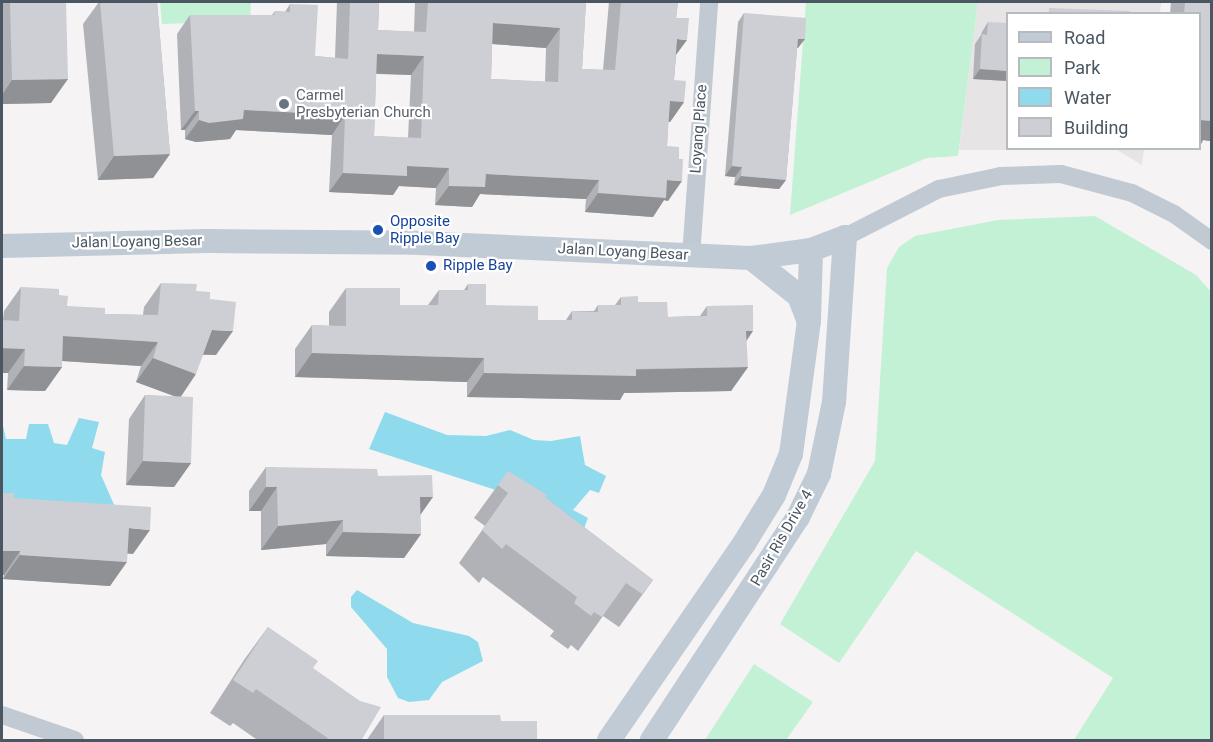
<!DOCTYPE html>
<style>
body{margin:0}
#map{position:relative;width:1213px;height:742px;overflow:hidden;background:#f5f3f3;font-family:Roboto,sans-serif}
div>[style]{position:absolute}
[style*='--x']{left:calc(var(--x)*1px);top:calc(var(--y)*1px);width:calc(var(--w)*1px);rotate:calc(var(--a)*1deg)}
.education>*{inset:0;background:#e6e4e5}
.green>*{inset:0;background:#c3f1d5}
.water>*{inset:0;background:#90daee}
.street>*{height:18px;margin:-9px;padding:0 9px;transform-origin:9px;border-radius:9px;background:#c1cad2}
.secondary>*{height:24px;margin:-12px;padding:0 12px;transform-origin:12px;border-radius:12px;background:#c1cbd6}
.wall>*{inset:0;background:#b0b2b7}
.shaded-wall>*{inset:0;background:#909195}
.building>*{inset:0;background:#cdcfd5}
.dots>*{width:16px;height:16px;translate:-50% -50%;box-sizing:border-box;border:3px solid #fff;border-radius:50%}
span{translate:-50% -50%;white-space:nowrap;text-align:center;line-height:1.15;-webkit-text-stroke:4.5px #fff;paint-order:stroke}
.worship-label{font-size:15px;color:#5b616d}
.left{translate:0 -50%;text-align:left}
.street-label{font-size:15px;color:#4a5661}
.transit-label{font-size:15px;color:#164399}
.frame{position:absolute;inset:0;border:3px solid #4a5661;pointer-events:none}
.legend{position:absolute;left:1006px;top:12px;width:195px;height:138px;box-sizing:border-box;background:#fff;border:2px solid #b7bbc0;margin:0;padding:8px 10px;list-style:none;font-size:18px;color:#4a5661}
.legend li{display:flex;align-items:center;gap:12px;height:30px}
.legend b{width:30px;border:2px solid #b7bbc0}
</style>
<div id="map">
<div class="education">
<i style="clip-path:polygon(978px 2px,1161px 2px,1160px 13px,1008px 14px,1008px 148px,1144px 149px,1142px 165px,1117px 150px,959px 150px)"></i>
</div>
<div class="green">
<i style="clip-path:polygon(160px 2px,251px 2px,250px 21px,162px 24px)"></i>
<i style="clip-path:polygon(806px 2px,978px 2px,958px 156px,927px 158px,790px 215px)"></i>
<i style="clip-path:polygon(1095px 216px,1196px 275px,1211px 292px,1211px 740px,1074px 740px,1113px 678px,916px 551px,839px 663px,780px 624px,875px 461px,887px 268px,899px 247px,915px 236px,998px 220px)"></i>
<i style="clip-path:polygon(754px 664px,813px 702px,786px 740px,705px 740px)"></i>
</div>
<div class="water">
<i style="clip-path:polygon(385px 412px,447px 435px,486px 436px,510px 430px,534px 440px,551px 441px,580px 436px,585px 465px,606px 476px,599px 493px,590px 490px,573px 510px,588px 518px,583px 531px,502px 492px,369px 449px)"></i>
<i style="clip-path:polygon(79px 418px,99px 422px,92px 448px,105px 452px,101px 475px,119px 516px,2px 510px,2px 421px,6px 439px,26px 439px,29px 424px,48px 424px,54px 443px,67px 445px)"></i>
<i style="clip-path:polygon(357px 590px,413px 623px,469px 636px,478px 642px,483px 661px,442px 682px,429px 700px,409px 702px,398px 698px,387px 677px,387px 649px,351px 607px,351px 597px)"></i>
</div>
<div class="street">
<i style="--x:845;--y:237;--w:106;--a:-27.1"></i>
<i style="--x:939;--y:189;--w:63;--a:-11.8"></i>
<i style="--x:1001;--y:176;--w:60;--a:-1.9"></i>
<i style="--x:1061;--y:174;--w:73;--a:15"></i>
<i style="--x:1132;--y:193;--w:47;--a:26.6"></i>
<i style="--x:1174;--y:214;--w:47;--a:35.4"></i>
<i style="--x:691;--y:256;--w:255;--a:-85.9"></i>
<i style="--x:2;--y:715;--w:77;--a:18.9"></i>
</div>
<div class="secondary">
<i style="--x:2;--y:246;--w:205;--a:-1.4"></i>
<i style="--x:207;--y:241;--w:212;--a:0.5"></i>
<i style="--x:419;--y:243;--w:332;--a:2.6"></i>
<i style="--x:751;--y:258;--w:61;--a:-7.6"></i>
<i style="--x:811;--y:250;--w:36;--a:-21"></i>
<i style="--x:845;--y:237;--w:165;--a:93.8"></i>
<i style="--x:834;--y:402;--w:74;--a:101.8"></i>
<i style="--x:819;--y:474;--w:48;--a:116"></i>
<i style="--x:798;--y:517;--w:267;--a:123.2"></i>
<i style="--x:751;--y:258;--w:61;--a:38.4"></i>
<i style="--x:799;--y:296;--w:25;--a:69"></i>
<i style="--x:609;--y:740;--w:240;--a:-55.5"></i>
<i style="--x:745;--y:542;--w:55;--a:-58.3"></i>
<i style="--x:774;--y:495;--w:44;--a:-67.5"></i>
<i style="--x:791;--y:454;--w:134;--a:-82.3"></i>
<i style="--x:809;--y:321;--w:71;--a:-88.4"></i>
</div>
<div class="wall">
<i style="clip-path:polygon(2px 2px,66px 2px,51px 103px,2px 104px)"></i>
<i style="clip-path:polygon(99px 2px,157px 2px,170px 154px,153px 178px,98px 180px,83px 24px)"></i>
<i style="clip-path:polygon(evenodd,337px 2px,379px 2px,378px 30px,414px 32px,415px 2px,586px 2px,582px 69px,603px 70px,609px 2px,678px 2px,676px 18px,676px 56px,674px 80px,684px 102px,670px 122px,668px 122px,667px 146px,668px 201px,664px 200px,653px 217px,585px 212px,586px 199px,480px 194px,472px 207px,435px 205px,436px 188px,399px 186px,393px 195px,329px 192px,332px 135px,236px 130px,230px 139px,196px 142px,185px 139px,185px 130px,181px 130px,177px 34px,190px 15px,272px 15px,275px 11px,285px 12px,290px 4px,315px 56px,335px 58px,337px 2px,492px 44px,546px 48px,545px 82px,491px 79px,492px 44px,337px 2px,376px 74px,411px 75px,408px 138px,374px 136px,376px 74px)"></i>
<i style="clip-path:polygon(1171px 2px,1212px 2px,1212px 139px,1210px 141px,1203px 140px,1200px 146px,1200px 14px,1170px 14px)"></i>
<i style="clip-path:polygon(744px 13px,798px 48px,797px 48px,786px 180px,779px 189px,734px 185px,735px 177px,725px 176px,738px 22px)"></i>
<i style="clip-path:polygon(988px 22px,1008px 81px,973px 79px,975px 44px,981px 35px,982px 32px)"></i>
<i style="clip-path:polygon(161px 283px,196px 291px,210px 299px,216px 355px,203px 355px,180px 397px,191px 463px,174px 487px,126px 485px,129px 419px,145px 395px,176px 397px,136px 382px,141px 366px,62px 361px,62px 367px,45px 391px,7px 390px,8px 373px,3px 320px,4px 311px,21px 287px,59px 295px,67px 306px,105px 314px,143px 315px,144px 307px)"></i>
<i style="clip-path:polygon(468px 284px,486px 305px,538px 320px,566px 320px,572px 311px,594px 311px,598px 305px,615px 305px,621px 297px,638px 302px,668px 317px,700px 316px,707px 306px,748px 367px,731px 391px,624px 393px,620px 400px,467px 397px,467px 382px,295px 377px,295px 349px,312px 325px,329px 326px,329px 312px,346px 288px,400px 305px,428px 305px,439px 290px,464px 290px)"></i>
<i style="clip-path:polygon(266px 467px,378px 476px,420px 514px,421px 534px,404px 558px,326px 556px,326px 544px,261px 550px,261px 511px,249px 511px,249px 491px)"></i>
<i style="clip-path:polygon(498px 485px,545px 497px,653px 580px,619px 627px,603px 616px,578px 651px,571px 645px,568px 649px,550px 636px,554px 631px,483px 577px,479px 583px,459px 563px,485px 526px,474px 518px)"></i>
<i style="clip-path:polygon(2px 493px,14px 498px,133px 554px,128px 553px,110px 586px,3px 579px,4px 575px,2px 575px)"></i>
<i style="clip-path:polygon(268px 627px,361px 741px,259px 741px,233px 723px,230px 726px,210px 713px,244px 660px)"></i>
<i style="clip-path:polygon(384px 715px,501px 721px,537px 740px,537px 741px,366px 741px)"></i>
</div>
<div class="shaded-wall">
<i style="clip-path:polygon(493px 23px,560px 28px,546px 48px,479px 43px)"></i>
<i style="clip-path:polygon(677px 39px,687px 40px,673px 59px)"></i>
<i style="clip-path:polygon(798px 39px,805px 39px,798px 48px,791px 48px)"></i>
<i style="clip-path:polygon(377px 54px,424px 56px,411px 75px,364px 73px)"></i>
<i style="clip-path:polygon(980px 69px,1008px 71px,1008px 81px,973px 79px)"></i>
<i style="clip-path:polygon(68px 79px,51px 103px,2px 104px,2px 95px,12px 80px)"></i>
<i style="clip-path:polygon(670px 101px,684px 102px,670px 122px,657px 121px)"></i>
<i style="clip-path:polygon(244px 110px,345px 115px,332px 135px,236px 130px,230px 139px,196px 142px,185px 139px,199px 120px)"></i>
<i style="clip-path:polygon(195px 111px,199px 111px,185px 130px,181px 130px)"></i>
<i style="clip-path:polygon(1200px 120px,1212px 121px,1212px 139px,1210px 141px,1203px 140px,1200px 146px)"></i>
<i style="clip-path:polygon(170px 154px,153px 178px,98px 180px,114px 156px)"></i>
<i style="clip-path:polygon(407px 166px,449px 168px,436px 188px,399px 186px,393px 195px,329px 192px,343px 173px)"></i>
<i style="clip-path:polygon(732px 166px,742px 167px,735px 177px,725px 176px)"></i>
<i style="clip-path:polygon(486px 174px,599px 180px,586px 199px,480px 194px,472px 207px,435px 205px,449px 186px)"></i>
<i style="clip-path:polygon(741px 176px,786px 180px,779px 189px,734px 185px)"></i>
<i style="clip-path:polygon(667px 180px,682px 181px,668px 201px,664px 200px,653px 217px,585px 212px,598px 193px)"></i>
<i style="clip-path:polygon(212px 330px,233px 331px,216px 355px,195px 354px)"></i>
<i style="clip-path:polygon(746px 331px,753px 331px,737px 355px)"></i>
<i style="clip-path:polygon(63px 336px,158px 342px,141px 366px,47px 360px)"></i>
<i style="clip-path:polygon(2px 348px,25px 349px,8px 373px,2px 373px)"></i>
<i style="clip-path:polygon(312px 353px,484px 358px,467px 382px,295px 377px)"></i>
<i style="clip-path:polygon(153px 358px,196px 374px,180px 398px,136px 382px)"></i>
<i style="clip-path:polygon(24px 366px,62px 367px,45px 391px,7px 390px)"></i>
<i style="clip-path:polygon(748px 367px,731px 391px,624px 393px,620px 400px,467px 397px,484px 373px)"></i>
<i style="clip-path:polygon(143px 461px,191px 463px,174px 487px,126px 485px)"></i>
<i style="clip-path:polygon(266px 487px,277px 487px,261px 511px,249px 511px)"></i>
<i style="clip-path:polygon(420px 497px,433px 497px,416px 521px)"></i>
<i style="clip-path:polygon(343px 520px,326px 544px,261px 550px,278px 526px)"></i>
<i style="clip-path:polygon(129px 528px,150px 530px,133px 554px,112px 552px)"></i>
<i style="clip-path:polygon(343px 532px,421px 534px,404px 558px,326px 556px)"></i>
<i style="clip-path:polygon(2px 551px,20px 551px,4px 575px,2px 575px)"></i>
<i style="clip-path:polygon(20px 555px,127px 562px,110px 586px,3px 579px)"></i>
</div>
<div class="building">
<i style="clip-path:polygon(10px 2px,66px 2px,68px 79px,12px 80px)"></i>
<i style="clip-path:polygon(100px 2px,157px 2px,170px 154px,114px 156px)"></i>
<i style="clip-path:polygon(evenodd,350px 2px,379px 2px,378px 30px,426px 32px,428px 2px,586px 2px,582px 69px,615px 70px,621px 2px,678px 2px,676px 18px,689px 18px,687px 40px,677px 39px,674px 80px,686px 81px,684px 102px,670px 101px,667px 146px,679px 147px,679px 159px,683px 159px,682px 181px,667px 180px,666px 198px,598px 193px,599px 180px,486px 174px,485px 187px,449px 186px,449px 168px,407px 166px,407px 176px,343px 173px,345px 115px,244px 110px,243px 119px,209px 123px,199px 120px,199px 111px,195px 111px,190px 15px,274px 15px,275px 11px,290px 12px,290px 4px,318px 5px,315px 56px,348px 59px,350px 2px,493px 23px,560px 28px,558px 82px,491px 79px,493px 23px,350px 2px,377px 54px,424px 56px,421px 138px,374px 136px,377px 54px)"></i>
<i style="clip-path:polygon(1185px 2px,1212px 2px,1212px 121px,1200px 120px,1200px 14px,1184px 14px)"></i>
<i style="clip-path:polygon(1049px 8px,1130px 11px,1130px 14px,1049px 14px)"></i>
<i style="clip-path:polygon(744px 13px,806px 18px,805px 39px,798px 39px,786px 180px,741px 176px,742px 167px,732px 166px)"></i>
<i style="clip-path:polygon(988px 22px,1008px 23px,1008px 71px,980px 69px,982px 34px,987px 35px)"></i>
<i style="clip-path:polygon(161px 283px,197px 284px,196px 291px,210px 292px,210px 299px,236px 302px,233px 331px,212px 330px,196px 374px,153px 358px,158px 342px,63px 336px,62px 367px,24px 366px,25px 349px,2px 348px,2px 320px,19px 321px,21px 287px,59px 289px,59px 295px,68px 296px,67px 306px,105px 308px,105px 314px,158px 315px)"></i>
<i style="clip-path:polygon(468px 284px,486px 284px,486px 305px,538px 306px,538px 320px,572px 320px,572px 311px,598px 312px,598px 305px,621px 305px,621px 297px,638px 296px,638px 302px,667px 302px,668px 317px,707px 316px,707px 306px,753px 305px,753px 331px,746px 331px,748px 367px,636px 369px,636px 376px,484px 373px,484px 358px,312px 353px,312px 325px,346px 326px,346px 288px,400px 288px,400px 305px,438px 305px,439px 290px,468px 290px)"></i>
<i style="clip-path:polygon(145px 395px,193px 397px,191px 463px,143px 461px)"></i>
<i style="clip-path:polygon(266px 467px,377px 469px,378px 476px,432px 475px,433px 497px,420px 497px,421px 534px,343px 532px,343px 520px,278px 526px,277px 487px,266px 487px)"></i>
<i style="clip-path:polygon(508px 471px,547px 495px,545px 497px,653px 580px,642px 594px,626px 583px,602px 617px,594px 612px,591px 616px,574px 603px,577px 597px,506px 544px,502px 549px,482px 530px,508px 493px,498px 485px)"></i>
<i style="clip-path:polygon(2px 493px,14px 493px,14px 498px,151px 507px,150px 530px,129px 528px,127px 562px,20px 555px,20px 551px,2px 551px)"></i>
<i style="clip-path:polygon(268px 627px,318px 661px,313px 668px,360px 701px,381px 707px,361px 741px,332px 741px,256px 689px,253px 693px,233px 680px)"></i>
<i style="clip-path:polygon(384px 715px,500px 715px,501px 721px,537px 721px,537px 740px,532px 740px,532px 741px,384px 741px)"></i>
</div>
<div class="dots">
<i style="left:284px;top:104px;background:#6b7280"></i>
<i style="left:378px;top:230px;background:#1a4fb4"></i>
<i style="left:431px;top:266px;background:#1a4fb4"></i>
</div>
<div class="worship-label">
<span class="left" style="left:296px;top:104px">Carmel<br>Presbyterian Church</span>
</div>
<div class="street-label">
<span style="left:699px;top:129px;rotate:-86deg">Loyang Place</span>
<span style="left:137px;top:242px;rotate:-1deg">Jalan Loyang Besar</span>
<span style="left:623px;top:252px;rotate:3deg">Jalan Loyang Besar</span>
<span style="left:782px;top:538px;rotate:-60deg">Pasir Ris Drive 4</span>
</div>
<div class="transit-label">
<span class="left" style="left:390px;top:230px">Opposite<br>Ripple Bay</span>
<span class="left" style="left:443px;top:266px">Ripple Bay</span>
</div>
<div class="frame"></div>
<ul class="legend">
<li><b style="height:8px;background:#c1cbd6"></b>Road</li>
<li><b style="height:16px;background:#c3f1d5"></b>Park</li>
<li><b style="height:16px;background:#90daee"></b>Water</li>
<li><b style="height:16px;background:#cdcfd5"></b>Building</li>
</ul>
</div>
